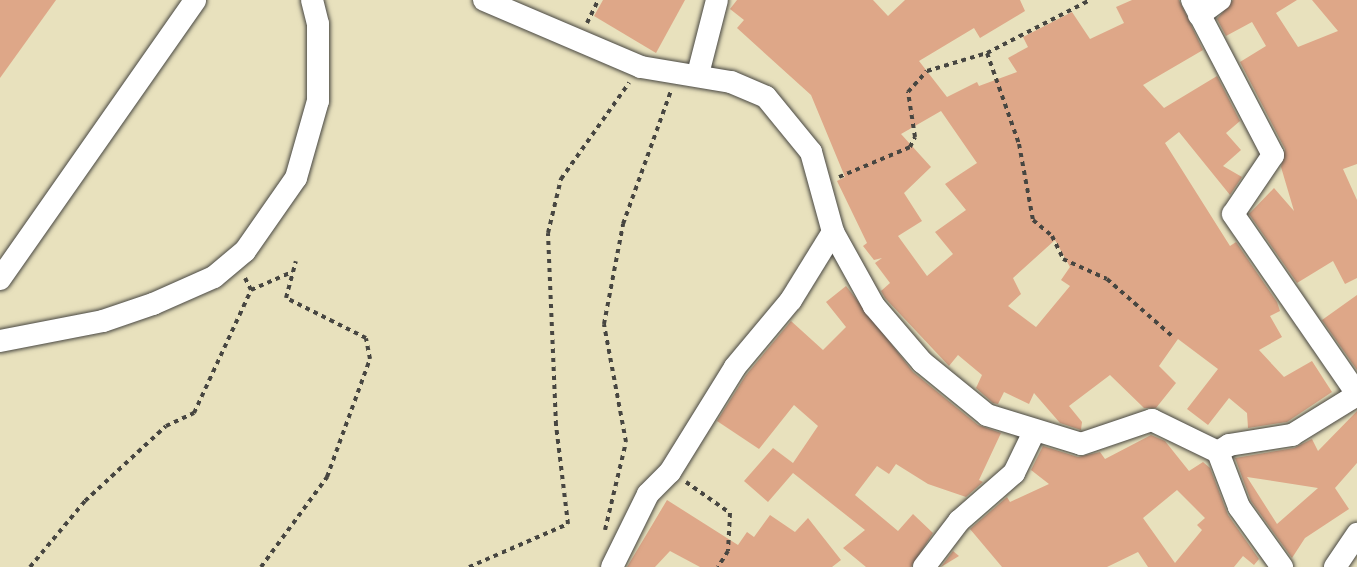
<!DOCTYPE html>
<style>
body{margin:0}
#map{position:relative;width:1357px;height:567px;overflow:hidden;background:#e8e1bd;font-family:Kalam,sans-serif}
div>[style]{position:absolute}
[style*='--x']{left:calc(var(--x)*1px);top:calc(var(--y)*1px);width:calc(var(--w)*1px);rotate:calc(var(--a)*1deg)}
.building>*{inset:0;background:#dea788}
.path>*{height:4px;margin-top:-2px;transform-origin:0;background:repeating-linear-gradient(90deg,#474641 0 4.5px,transparent 0 9px)}
.roads{filter:drop-shadow(0 0 2px #474641) drop-shadow(0 0 2px #474641)}
.minor>*{height:22px;margin:-11px;padding:0 11px;transform-origin:11px;border-radius:11px;background:#fff}
span{translate:-50% -50%;white-space:nowrap;text-align:center;line-height:1.15;-webkit-text-stroke:4.5px #f6f6f2;paint-order:stroke}
</style>
<div id="map">
<div class="building">
<i style="clip-path:polygon(0 0,56px 0,0 78px)"></i>
<i style="clip-path:polygon(603px 0,685px 0,656px 53px,594px 16px)"></i>
<i style="clip-path:polygon(evenodd,737px 0,873px 0,888px 16px,905px 0,1020px 0,1025px 11px,980px 38px,974px 28px,919px 61px,947px 97px,977px 82px,979px 86px,1017px 72px,1008px 58px,1028px 47px,1023px 37px,1072px 12px,1090px 39px,1124px 23px,1116px 7px,1132px 0,1179px 0,1203px 50px,1143px 85px,1164px 108px,1217px 76px,1240px 121px,1226px 133px,1241px 150px,1223px 166px,1242px 177px,1230px 195px,1179px 132px,1165px 143px,1230px 246px,1236px 242px,1277px 302px,1280px 311px,1270px 316px,1282px 337px,1259px 350px,1284px 377px,1312px 361px,1332px 392px,1287px 422px,1248px 428px,1247px 413px,1229px 398px,1208px 425px,1187px 409px,1218px 369px,1178px 339px,1159px 366px,1176px 383px,1156px 408px,1144px 408px,1110px 375px,1069px 406px,1082px 422px,1081px 430px,1060px 423px,1034px 393px,1029px 404px,1004px 392px,998px 404px,993px 403px,976px 388px,982px 375px,958px 355px,949px 366px,885px 298px,881px 291px,890px 283px,875px 263px,882px 258px,874px 260px,863px 246px,867px 243px,837px 181px,845px 177px,811px 95px,737px 28px,744px 20px,730px 9px,737px 0,941px 111px,977px 163px,945px 184px,966px 210px,935px 232px,953px 254px,927px 276px,898px 236px,922px 221px,904px 193px,931px 167px,901px 134px,941px 111px,737px 0,1055px 240px,1070px 267px,1061px 280px,1070px 286px,1036px 327px,1008px 306px,1021px 294px,1013px 278px,1055px 240px)"></i>
<i style="clip-path:polygon(1233px 0,1297px 0,1276px 13px,1298px 47px,1338px 31px,1312px 0,1357px 0,1357px 164px,1343px 169px,1357px 200px,1357px 278px,1345px 284px,1333px 261px,1297px 283px,1249px 214px,1274px 188px,1294px 211px,1281px 167px,1285px 149px,1240px 62px,1266px 46px,1252px 22px,1226px 36px,1217px 19px)"></i>
<i style="clip-path:polygon(846px 286px,913px 372px,978px 425px,1001px 433px,979px 480px,983px 482px,966px 497px,928px 484px,896px 464px,889px 474px,877px 466px,855px 495px,898px 531px,913px 514px,933px 533px,911px 567px,866px 567px,843px 548px,865px 530px,793px 473px,768px 502px,744px 481px,773px 448px,793px 463px,818px 426px,794px 405px,759px 449px,717px 421px,746px 375px,791px 321px,823px 350px,846px 327px,826px 302px)"></i>
<i style="clip-path:polygon(1357px 295px,1357px 370px,1322px 320px)"></i>
<i style="clip-path:polygon(evenodd,1357px 411px,1357px 463px,1335px 488px,1349px 509px,1305px 538px,1292px 558px,1251px 501px,1235px 458px,1294px 448px,1312px 439px,1318px 451px,1357px 411px,1247px 477px,1318px 488px,1277px 524px,1247px 477px)"></i>
<i style="clip-path:polygon(evenodd,1151px 435px,1165px 441px,1189px 471px,1203px 462px,1210px 468px,1228px 515px,1259px 559px,1254px 565px,1243px 556px,1234px 567px,1148px 567px,1138px 552px,1107px 567px,1002px 567px,970px 529px,1007px 497px,1010px 502px,1049px 484px,1031px 470px,1043px 446px,1078px 457px,1100px 452px,1105px 459px,1151px 435px,1177px 490px,1205px 518px,1197px 525px,1202px 530px,1175px 563px,1143px 518px,1177px 490px)"></i>
<i style="clip-path:polygon(667px 500px,738px 545px,747px 532px,754px 537px,770px 515px,795px 532px,808px 518px,841px 560px,832px 567px,700px 567px,670px 551px,655px 567px,627px 567px)"></i>
<i style="clip-path:polygon(953px 551px,959px 556px,941px 567px)"></i>
</div>
<div class="path">
<i style="--x:587;--y:23;--w:25;--a:-64"></i>
<i style="--x:987;--y:53;--w:96;--a:70.6"></i>
<i style="--x:1019;--y:144;--w:77;--a:79.6"></i>
<i style="--x:1033;--y:220;--w:25;--a:40"></i>
<i style="--x:1052;--y:236;--w:25;--a:64"></i>
<i style="--x:1063;--y:259;--w:48;--a:24.4"></i>
<i style="--x:1107;--y:279;--w:86;--a:41.2"></i>
<i style="--x:839;--y:177;--w:77;--a:-22.9"></i>
<i style="--x:910;--y:147;--w:11;--a:-63"></i>
<i style="--x:915;--y:137;--w:46;--a:-98.8"></i>
<i style="--x:908;--y:92;--w:28;--a:-48"></i>
<i style="--x:927;--y:71;--w:63;--a:-16.7"></i>
<i style="--x:987;--y:53;--w:116;--a:-27.2"></i>
<i style="--x:245;--y:278;--w:13;--a:63"></i>
<i style="--x:686;--y:482;--w:54;--a:35.2"></i>
<i style="--x:730;--y:513;--w:38;--a:93"></i>
<i style="--x:728;--y:551;--w:19;--a:122"></i>
<i style="--x:605;--y:530;--w:90;--a:-76.6"></i>
<i style="--x:626;--y:442;--w:120;--a:-100.6"></i>
<i style="--x:604;--y:324;--w:102;--a:-79.2"></i>
<i style="--x:623;--y:224;--w:141;--a:-70.2"></i>
<i style="--x:30;--y:567;--w:86;--a:-50.2"></i>
<i style="--x:85;--y:501;--w:110;--a:-42.8"></i>
<i style="--x:166;--y:426;--w:31;--a:-25"></i>
<i style="--x:194;--y:413;--w:136;--a:-65.1"></i>
<i style="--x:251;--y:290;--w:45;--a:-23.7"></i>
<i style="--x:261;--y:567;--w:112;--a:-53.7"></i>
<i style="--x:327;--y:477;--w:126;--a:-70"></i>
<i style="--x:370;--y:359;--w:21;--a:-101"></i>
<i style="--x:366;--y:338;--w:89;--a:-153.4"></i>
<i style="--x:286;--y:298;--w:38;--a:-75"></i>
<i style="--x:469;--y:567;--w:108;--a:-23.5"></i>
<i style="--x:568;--y:524;--w:100;--a:-96.9"></i>
<i style="--x:556;--y:425;--w:192;--a:-92.4"></i>
<i style="--x:548;--y:233;--w:56;--a:-76.5"></i>
<i style="--x:561;--y:179;--w:118;--a:-54.7"></i>
</div>
<div class="roads">
<div class="minor">
<i style="--x:484;--y:0;--w:171;--a:23.1"></i>
<i style="--x:641;--y:67;--w:91;--a:9.5"></i>
<i style="--x:731;--y:82;--w:38;--a:23"></i>
<i style="--x:766;--y:97;--w:71;--a:50.7"></i>
<i style="--x:811;--y:152;--w:83;--a:74.6"></i>
<i style="--x:833;--y:232;--w:85;--a:61"></i>
<i style="--x:874;--y:306;--w:74;--a:49.4"></i>
<i style="--x:922;--y:362;--w:84;--a:39.2"></i>
<i style="--x:987;--y:415;--w:98;--a:17.1"></i>
<i style="--x:1081;--y:444;--w:75;--a:-18.7"></i>
<i style="--x:1152;--y:420;--w:73;--a:25.9"></i>
<i style="--x:1218;--y:452;--w:13;--a:-32"></i>
<i style="--x:1229;--y:445;--w:64;--a:-9"></i>
<i style="--x:1292;--y:435;--w:76;--a:-31.6"></i>
<i style="--x:1192;--y:0;--w:175;--a:62.4"></i>
<i style="--x:1273;--y:155;--w:71;--a:124.1"></i>
<i style="--x:1233;--y:214;--w:219;--a:55.4"></i>
<i style="--x:1199;--y:15;--w:26;--a:-36"></i>
<i style="--x:698;--y:74;--w:76;--a:-75.6"></i>
<i style="--x:0;--y:279;--w:340;--a:-55"></i>
<i style="--x:0;--y:341;--w:105;--a:-11"></i>
<i style="--x:103;--y:321;--w:53;--a:-18.8"></i>
<i style="--x:153;--y:304;--w:67;--a:-23.9"></i>
<i style="--x:214;--y:277;--w:40;--a:-40"></i>
<i style="--x:245;--y:251;--w:89;--a:-55.1"></i>
<i style="--x:296;--y:178;--w:80;--a:-74.1"></i>
<i style="--x:318;--y:101;--w:77;--a:-90"></i>
<i style="--x:318;--y:24;--w:25;--a:-104"></i>
<i style="--x:1218;--y:452;--w:59;--a:69.1"></i>
<i style="--x:1239;--y:507;--w:74;--a:54.4"></i>
<i style="--x:612;--y:567;--w:81;--a:-63.7"></i>
<i style="--x:648;--y:494;--w:31;--a:-45"></i>
<i style="--x:670;--y:472;--w:123;--a:-58.2"></i>
<i style="--x:735;--y:367;--w:87;--a:-50.1"></i>
<i style="--x:791;--y:300;--w:80;--a:-58.3"></i>
<i style="--x:924;--y:567;--w:58;--a:-52.7"></i>
<i style="--x:959;--y:521;--w:73;--a:-41.1"></i>
<i style="--x:1014;--y:473;--w:46;--a:-64"></i>
<i style="--x:1335;--y:567;--w:40;--a:-56"></i>
</div>
</div>
</div>
